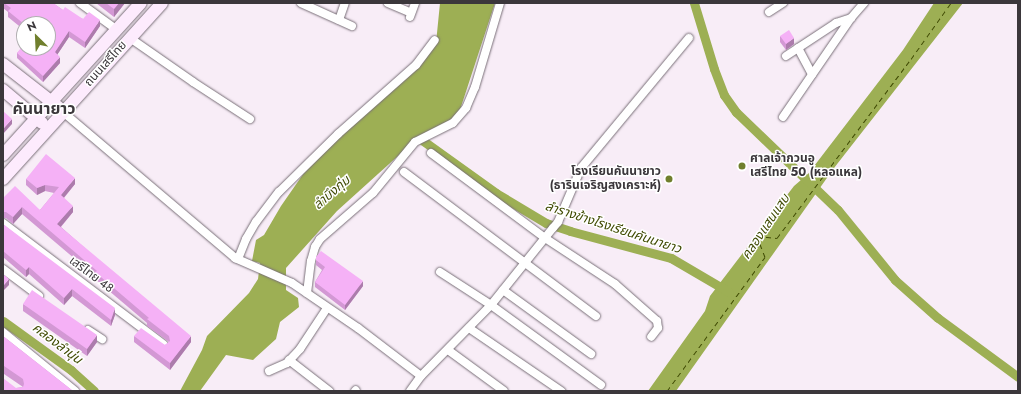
<!DOCTYPE html>
<meta charset="utf-8">
<style>
body{margin:0}
#map{position:relative;width:1021px;height:394px;overflow:hidden;background:#f8edf7;font-family:Jost,"Noto Sans Thai",sans-serif}
div>[style]{position:absolute}
[style*='--x']{left:calc(var(--x)*1px);top:calc(var(--y)*1px);width:calc(var(--w)*1px);rotate:calc(var(--a)*1deg)}
.water>*{inset:0;background:#9daf54}
.canal>*{height:9px;margin:-4.5px;padding:0 4.5px;transform-origin:4.5px;border-radius:4.5px;background:#9daf54}
.ferry>*{height:1px;margin-top:-0.5px;transform-origin:0;background:repeating-linear-gradient(90deg,#3f4a02 0 5px,transparent 0 9px)}
.roads{filter:drop-shadow(0 0 1px #796f78) drop-shadow(0 0 1px #796f78)}
.street>*{height:8px;margin:-4px;padding:0 4px;transform-origin:4px;border-radius:4px;background:#fff}
.secondary>*{height:12px;margin:-6px;padding:0 6px;transform-origin:6px;border-radius:6px;background:#fdebfd}
.wall>*{inset:0;background:#d398d4}
.shaded-wall>*{inset:0;background:#ac7cac}
.building>*{inset:0;background:#f5b1f6}
.dots>*{width:11px;height:11px;translate:-50% -50%;box-sizing:border-box;border:2px solid #fff;border-radius:50%}
span{translate:-50% -50%;white-space:nowrap;text-align:center;line-height:1.15;-webkit-text-stroke:3px #fff;paint-order:stroke}
.street-label{font-size:12px;color:#3b373b}
.poi-label{font-size:12px;color:#3b373b;font-weight:700}
.left{translate:0 -50%;text-align:left}
.right{translate:-100% -50%;text-align:right}
.water-label{font-size:13px;color:#3f4a02;font-style:italic}
.district-label{font-size:16px;color:#3b373b;font-weight:700}
.frame{position:absolute;inset:0;border:4px solid #3b373b;pointer-events:none}
.north{position:absolute;left:16px;top:16px;width:40px;height:40px;box-sizing:border-box;background:#fff;border:1px solid #b1afb1;border-radius:50%;rotate:336deg;font-size:11px;font-weight:700;line-height:16px;text-align:center;color:#3b373b}
.north::after{content:'';display:block;margin:auto;width:14px;height:18px;background:#707f2d;clip-path:polygon(50% 0,100% 100%,50% 72%,0 100%)}
</style>
<div id="map">
<div class="water">
<i style="clip-path:polygon(440px 3px,495px 3px,457px 119px,409px 146px,337px 211px,286px 268px,286px 290px,298px 298px,299px 307px,280px 322px,276px 339px,253px 360px,226px 355px,200px 391px,180px 391px,202px 350px,207px 336px,249px 293px,258px 279px,260px 263px,252px 261px,256px 240px,264px 235px,281px 206px,306px 170px,436px 43px)"></i>
<i style="clip-path:polygon(934px 3px,963px 3px,834px 168px,676px 391px,648px 391px,705px 311px,710px 296px,794px 186px,808px 174px,903px 50px)"></i>
</div>
<div class="canal">
<i style="--x:694;--y:3;--w:69;--a:73.1"></i>
<i style="--x:714;--y:69;--w:28;--a:69"></i>
<i style="--x:724;--y:95;--w:21;--a:55"></i>
<i style="--x:736;--y:112;--w:141;--a:43.9"></i>
<i style="--x:838;--y:210;--w:90;--a:50.8"></i>
<i style="--x:895;--y:280;--w:57;--a:41.5"></i>
<i style="--x:938;--y:318;--w:99;--a:36.4"></i>
<i style="--x:415;--y:135;--w:100;--a:35.6"></i>
<i style="--x:496;--y:193;--w:58;--a:31"></i>
<i style="--x:546;--y:223;--w:25;--a:18"></i>
<i style="--x:570;--y:231;--w:105;--a:15"></i>
<i style="--x:671;--y:258;--w:67;--a:30.4"></i>
<i style="--x:3;--y:321;--w:84;--a:35.8"></i>
<i style="--x:71;--y:370;--w:31;--a:42"></i>
</div>
<div class="ferry">
<i style="--x:667;--y:391;--w:166;--a:-53.8"></i>
<i style="--x:765;--y:257;--w:22;--a:-111"></i>
<i style="--x:757;--y:236;--w:20;--a:6"></i>
<i style="--x:777;--y:238;--w:224;--a:-53.2"></i>
<i style="--x:911;--y:59;--w:69;--a:-54.5"></i>
</div>
<div class="roads">
<div class="street">
<i style="--x:80;--y:3;--w:46;--a:36.1"></i>
<i style="--x:301;--y:3;--w:56;--a:24.3"></i>
<i style="--x:388;--y:3;--w:25;--a:23"></i>
<i style="--x:769;--y:12;--w:17;--a:-33"></i>
<i style="--x:410;--y:17;--w:15;--a:-70"></i>
<i style="--x:339;--y:20;--w:18;--a:-71"></i>
<i style="--x:130;--y:38;--w:77;--a:34.9"></i>
<i style="--x:193;--y:82;--w:68;--a:33"></i>
<i style="--x:798;--y:48;--w:30;--a:62"></i>
<i style="--x:786;--y:56;--w:60;--a:-33.4"></i>
<i style="--x:836;--y:23;--w:16;--a:-18"></i>
<i style="--x:63;--y:112;--w:226;--a:40.3"></i>
<i style="--x:235;--y:258;--w:62;--a:23.7"></i>
<i style="--x:292;--y:283;--w:80;--a:34.3"></i>
<i style="--x:358;--y:328;--w:79;--a:37.3"></i>
<i style="--x:783;--y:117;--w:120;--a:-55.5"></i>
<i style="--x:851;--y:18;--w:20;--a:-49"></i>
<i style="--x:431;--y:153;--w:142;--a:36.7"></i>
<i style="--x:545;--y:238;--w:84;--a:33.3"></i>
<i style="--x:615;--y:284;--w:56;--a:41.4"></i>
<i style="--x:657;--y:321;--w:7;--a:82"></i>
<i style="--x:658;--y:328;--w:11;--a:128"></i>
<i style="--x:404;--y:172;--w:240;--a:36.9"></i>
<i style="--x:3;--y:223;--w:201;--a:37.1"></i>
<i style="--x:238;--y:259;--w:22;--a:-68"></i>
<i style="--x:246;--y:239;--w:20;--a:-60"></i>
<i style="--x:256;--y:222;--w:38;--a:-53"></i>
<i style="--x:279;--y:192;--w:83;--a:-44.5"></i>
<i style="--x:338;--y:134;--w:104;--a:-41.5"></i>
<i style="--x:416;--y:65;--w:31;--a:-53"></i>
<i style="--x:3;--y:269;--w:45;--a:36.9"></i>
<i style="--x:440;--y:272;--w:61;--a:32.9"></i>
<i style="--x:491;--y:305;--w:136;--a:36"></i>
<i style="--x:503;--y:290;--w:109;--a:36"></i>
<i style="--x:307;--y:293;--w:32;--a:-83"></i>
<i style="--x:311;--y:261;--w:15;--a:-74"></i>
<i style="--x:315;--y:247;--w:9;--a:-58"></i>
<i style="--x:320;--y:239;--w:70;--a:-41"></i>
<i style="--x:373;--y:193;--w:66;--a:-50.5"></i>
<i style="--x:415;--y:142;--w:42;--a:-26.6"></i>
<i style="--x:453;--y:123;--w:20;--a:-49"></i>
<i style="--x:466;--y:108;--w:23;--a:-67"></i>
<i style="--x:475;--y:87;--w:88;--a:-73.4"></i>
<i style="--x:469;--y:328;--w:112;--a:34.4"></i>
<i style="--x:88;--y:330;--w:17;--a:33"></i>
<i style="--x:3;--y:332;--w:93;--a:39.3"></i>
<i style="--x:448;--y:350;--w:69;--a:36.2"></i>
<i style="--x:289;--y:360;--w:51;--a:37.8"></i>
<i style="--x:269;--y:371;--w:20;--a:-24"></i>
<i style="--x:287;--y:363;--w:19;--a:-47"></i>
<i style="--x:300;--y:349;--w:49;--a:-56.6"></i>
<i style="--x:355;--y:391;--w:1;--a:-45"></i>
<i style="--x:410;--y:391;--w:19;--a:-54"></i>
<i style="--x:421;--y:376;--w:100;--a:-45.4"></i>
<i style="--x:491;--y:305;--w:99;--a:-51.2"></i>
<i style="--x:553;--y:228;--w:8;--a:-50"></i>
<i style="--x:558;--y:222;--w:59;--a:-66.9"></i>
<i style="--x:581;--y:168;--w:169;--a:-50.3"></i>
</div>
<div class="secondary">
<i style="--x:3;--y:64;--w:70;--a:38"></i>
<i style="--x:3;--y:90;--w:51;--a:40.2"></i>
<i style="--x:3;--y:155;--w:205;--a:-47.8"></i>
<i style="--x:3;--y:179;--w:237;--a:-47.9"></i>
</div>
</div>
<div class="wall">
<i style="clip-path:polygon(3px 3px,53px 3px,63px 10px,83px 19px,100px 26px,85px 48px,69px 37px,57px 55px,60px 63px,43px 82px,17px 58px,17px 53px,48px 24px,24px 24px,24px 30px,8px 17px,8px 12px,3px 8px)"></i>
<i style="clip-path:polygon(96px 3px,125px 3px,114px 17px)"></i>
<i style="clip-path:polygon(780px 36px,794px 44px,786px 50px,780px 42px)"></i>
<i style="clip-path:polygon(26px 179px,75px 184px,64px 198px,73px 212px,61px 227px,191px 342px,170px 370px,134px 342px,134px 336px,165px 345px,169px 342px,147px 326px,147px 323px,95px 279px,95px 276px,22px 214px,13px 224px,6px 218px,3px 218px,3px 198px,40px 210px,54px 193px,45px 191px,37px 195px,26px 185px)"></i>
<i style="clip-path:polygon(3px 224px,115px 315px,111px 326px,72px 296px,64px 305px,29px 274px,26px 277px,3px 257px)"></i>
<i style="clip-path:polygon(316px 260px,363px 286px,345px 310px,315px 287px,315px 282px,322px 270px,316px 265px)"></i>
<i style="clip-path:polygon(23px 304px,97px 342px,87px 356px,23px 311px)"></i>
<i style="clip-path:polygon(3px 336px,73px 391px,16px 388px,23px 387px,4px 374px)"></i>
</div>
<div class="shaded-wall">
<i style="clip-path:polygon(119px 3px,125px 3px,114px 17px,114px 9px)"></i>
<i style="clip-path:polygon(100px 20px,100px 26px,85px 48px,85px 42px)"></i>
<i style="clip-path:polygon(69px 31px,69px 37px,55px 58px,55px 52px)"></i>
<i style="clip-path:polygon(794px 38px,794px 44px,786px 50px,786px 44px)"></i>
<i style="clip-path:polygon(60px 57px,60px 63px,43px 82px,43px 76px)"></i>
<i style="clip-path:polygon(12px 119px,12px 124px,3px 134px,3px 129px)"></i>
<i style="clip-path:polygon(75px 178px,75px 184px,61px 201px,61px 195px)"></i>
<i style="clip-path:polygon(45px 185px,45px 191px,37px 195px,37px 188px)"></i>
<i style="clip-path:polygon(73px 206px,73px 212px,57px 231px,57px 224px)"></i>
<i style="clip-path:polygon(22px 207px,22px 214px,13px 224px,13px 217px)"></i>
<i style="clip-path:polygon(29px 267px,29px 274px,26px 277px,26px 270px)"></i>
<i style="clip-path:polygon(9px 279px,9px 285px,3px 291px,3px 286px)"></i>
<i style="clip-path:polygon(363px 281px,363px 286px,345px 310px,345px 305px)"></i>
<i style="clip-path:polygon(72px 289px,72px 296px,64px 305px,64px 298px)"></i>
<i style="clip-path:polygon(115px 308px,115px 315px,111px 326px,111px 320px)"></i>
<i style="clip-path:polygon(97px 335px,97px 342px,87px 356px,87px 349px)"></i>
<i style="clip-path:polygon(191px 336px,191px 342px,170px 370px,170px 363px)"></i>
<i style="clip-path:polygon(4px 366px,4px 374px,3px 374px,3px 367px)"></i>
</div>
<div class="building">
<i style="clip-path:polygon(4px 3px,53px 3px,63px 10px,65px 7px,83px 19px,89px 12px,100px 20px,85px 42px,69px 31px,55px 52px,60px 57px,43px 76px,17px 53px,24px 44px,24px 48px,48px 48px,48px 24px,24px 24px,8px 11px,11px 8px)"></i>
<i style="clip-path:polygon(106px 3px,119px 3px,114px 9px)"></i>
<i style="clip-path:polygon(789px 30px,794px 38px,786px 44px,780px 36px)"></i>
<i style="clip-path:polygon(3px 111px,12px 119px,3px 129px)"></i>
<i style="clip-path:polygon(46px 154px,75px 178px,61px 195px,73px 206px,57px 224px,191px 336px,170px 363px,134px 336px,141px 328px,165px 345px,170px 341px,169px 336px,147px 319px,149px 318px,95px 272px,97px 271px,22px 207px,13px 217px,6px 212px,3px 212px,3px 198px,15px 186px,40px 210px,59px 187px,45px 185px,37px 188px,26px 179px)"></i>
<i style="clip-path:polygon(3px 224px,115px 308px,111px 320px,72px 289px,64px 298px,29px 267px,26px 270px,3px 251px)"></i>
<i style="clip-path:polygon(321px 251px,363px 281px,345px 305px,315px 282px,325px 267px,316px 260px,316px 257px)"></i>
<i style="clip-path:polygon(3px 274px,9px 279px,3px 286px)"></i>
<i style="clip-path:polygon(32px 290px,97px 335px,87px 349px,23px 304px)"></i>
<i style="clip-path:polygon(3px 336px,73px 391px,3px 391px,3px 378px,16px 388px,23px 387px,24px 384px,23px 379px,4px 366px,3px 367px)"></i>
</div>
<div class="dots">
<i style="left:742px;top:166px;background:#707f2d"></i>
<i style="left:669px;top:179px;background:#707f2d"></i>
</div>
<div class="street-label">
<span style="left:106px;top:64px;rotate:-48deg">ถนนเสรีไทย</span>
<span style="left:91px;top:275px;rotate:37deg">เสรีไทย 48</span>
</div>
<div class="poi-label">
<span class="left" style="left:750px;top:166px">ศาลเจ้ากวนอู<br>เสรีไทย 50 (หลอแหล)</span>
<span class="right" style="left:661px;top:179px">โรงเรียนคันนายาว<br>(ธารินเจริญสงเคราะห์)</span>
</div>
<div class="water-label">
<span style="left:332px;top:193px;rotate:-41deg">ลำบึงกุ่ม</span>
<span style="left:766px;top:227px;rotate:-56deg">คลองแสนแสบ</span>
<span style="left:613px;top:228px;rotate:18deg">ลำรางข้างโรงเรียนคันนายาว</span>
<span style="left:57px;top:344px;rotate:37deg">คลองลำนุ่น</span>
</div>
<div class="district-label">
<span style="left:44px;top:109px">คันนายาว</span>
</div>
<div class="frame"></div>
<div class="north">N</div>
</div>
